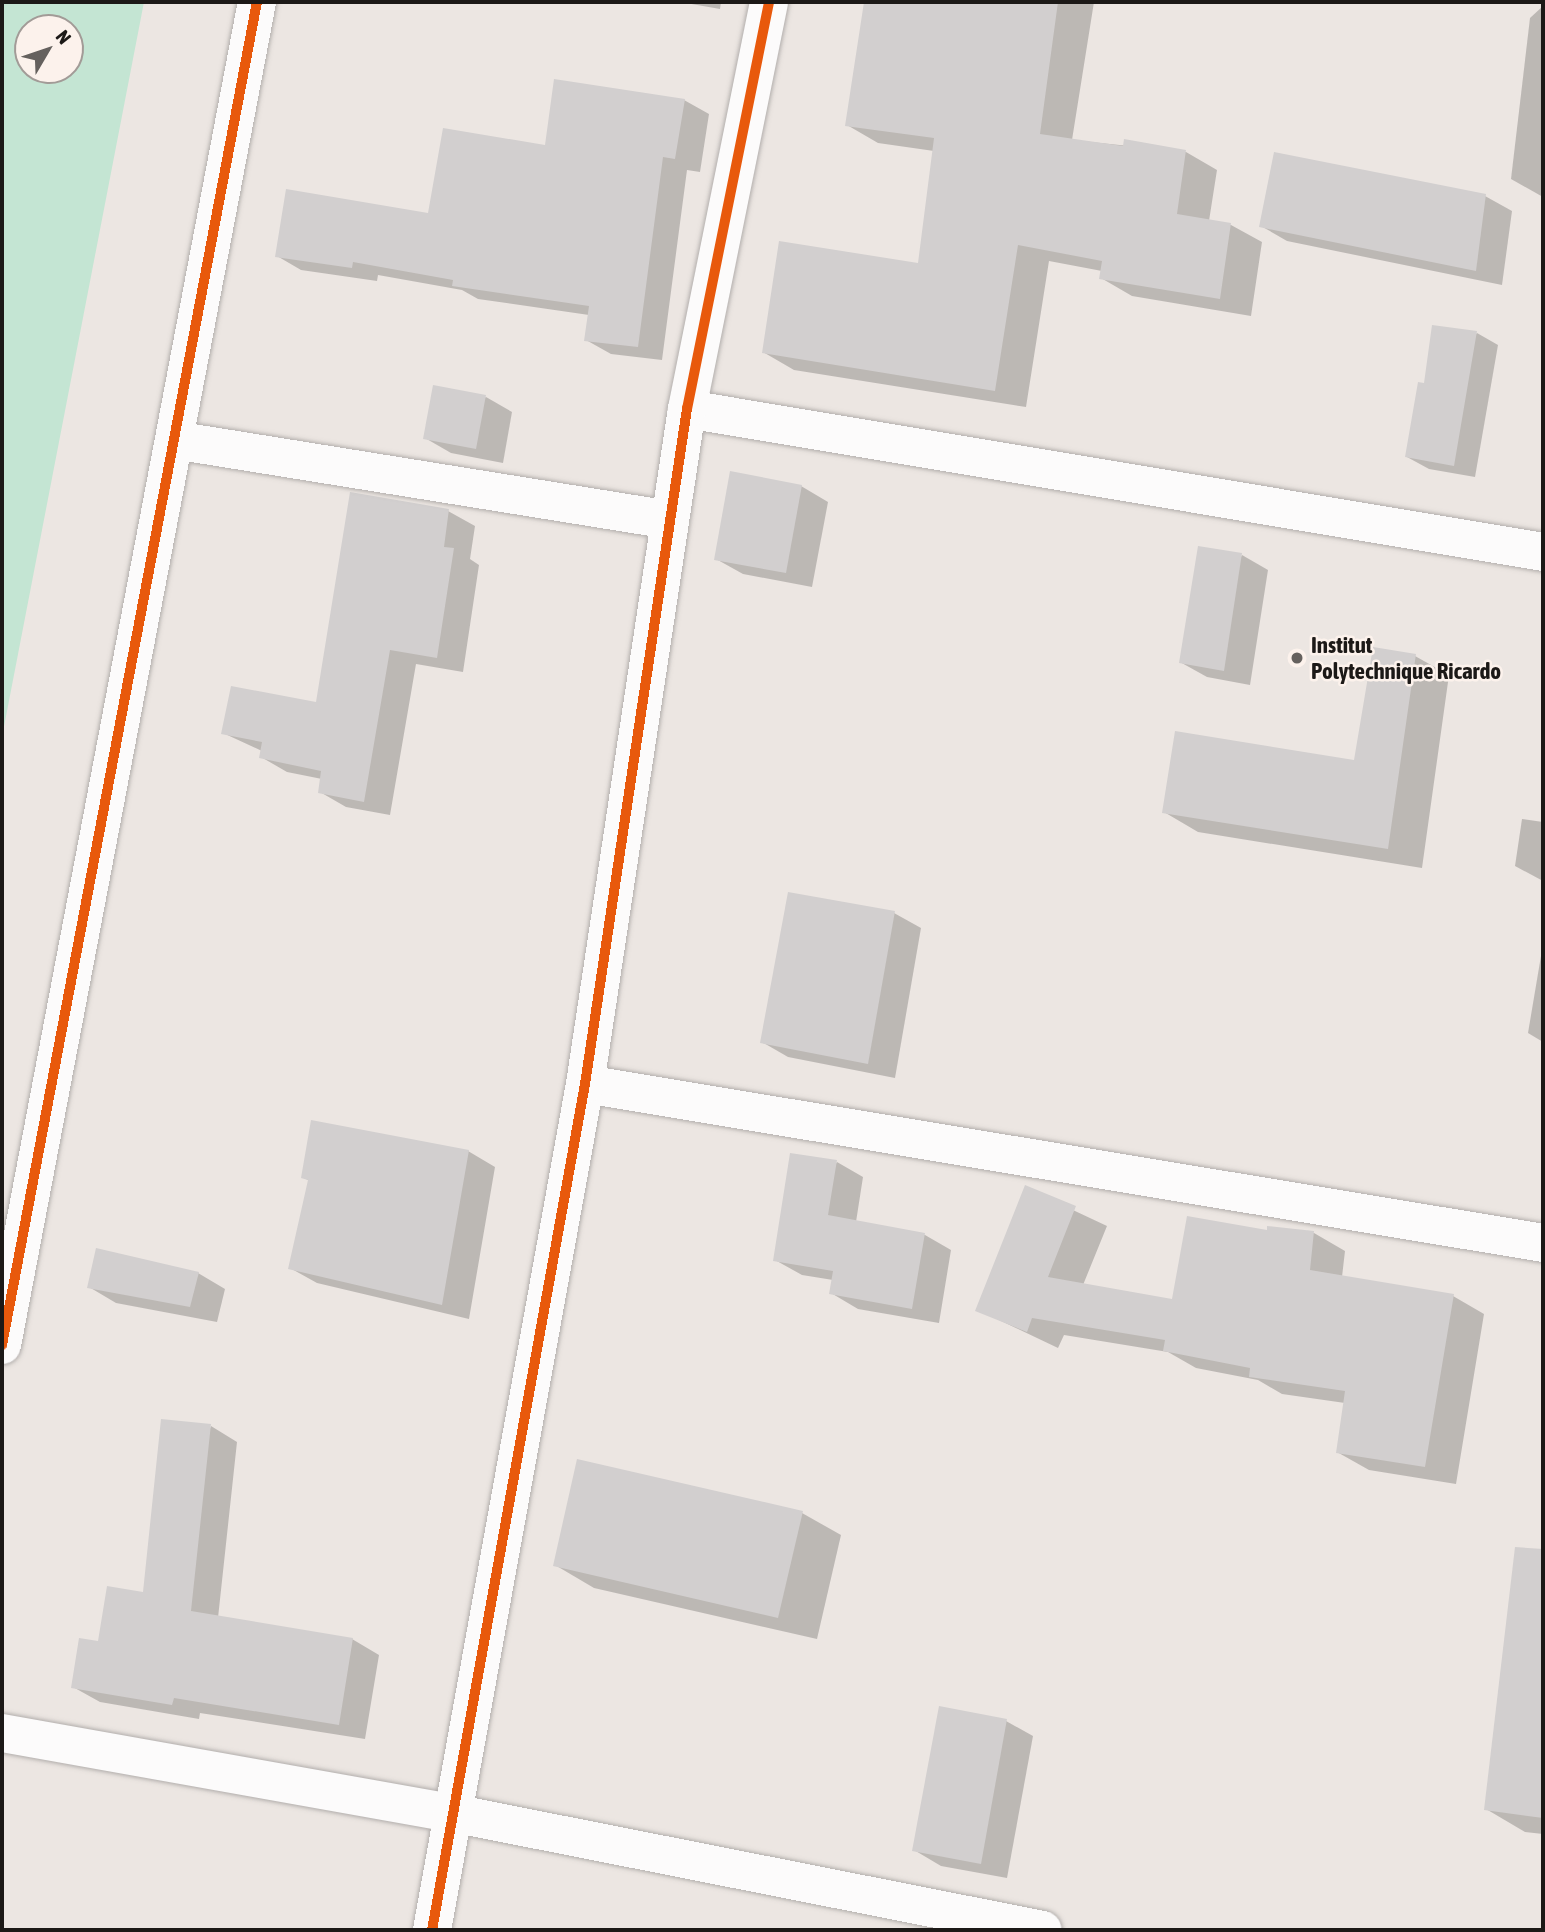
<!DOCTYPE html>
<style>
body{margin:0}
#map{position:relative;width:1545px;height:1932px;overflow:hidden;background:#ece6e2;font-family:"Asap Condensed",sans-serif}
div>[style]{position:absolute}
[style*='--x']{left:calc(var(--x)*1px);top:calc(var(--y)*1px);width:calc(var(--w)*1px);rotate:calc(var(--a)*1deg)}
.green>*{inset:0;background:#c4e5d3}
.shadow>*{inset:0;background:#0003}
.building>*{inset:0;background:#d2cfcf}
.roads{filter:drop-shadow(0 0 2px #b2aeac) drop-shadow(0 0 2px #b2aeac)}
.street>*{height:38px;margin:-19px;padding:0 19px;transform-origin:19px;border-radius:19px;background:#fcfbfb}
.cycleway>*{height:10px;margin:-5px;padding:0 5px;transform-origin:5px;border-radius:5px;background:#e8590c}
.dots>*{width:19px;height:19px;translate:-50% -50%;box-sizing:border-box;border:4px solid #fcf2ec;border-radius:50%}
span{translate:-50% -50%;white-space:nowrap;text-align:center;line-height:1.15;-webkit-text-stroke:5px #fcf2ec;paint-order:stroke}
.poi-label{font-size:23px;color:#1c1917;font-weight:700}
.left{translate:0 -50%;text-align:left}
.frame{position:absolute;inset:0;border:4px solid #1c1917;pointer-events:none}
.north{position:absolute;left:14px;top:14px;width:70px;height:70px;box-sizing:border-box;background:#fcf2ec;border:2px solid #a29b97;border-radius:50%;rotate:51deg;font-size:19px;font-weight:700;line-height:28px;text-align:center;color:#1c1917}
.north::after{content:'';display:block;margin:auto;width:24px;height:32px;background:#65615e;clip-path:polygon(50% 0,100% 100%,50% 72%,0 100%)}
</style>
<div id="map">
<div class="green">
<i style="clip-path:polygon(evenodd,2px 2px,144px 2px,2px 737px,2px 2px,28px 28px,70px 28px,70px 70px,28px 70px,28px 28px)"></i>
</div>
<div class="shadow">
<i style="clip-path:polygon(680px 2px,721px 2px,720px 9px)"></i>
<i style="clip-path:polygon(865px 2px,1094px 2px,1072px 140px,1186px 152px,1217px 170px,1209px 221px,1231px 225px,1262px 242px,1251px 316px,1132px 296px,1101px 278px,1102px 271px,1049px 261px,1026px 407px,794px 370px,763px 352px,920px 265px,934px 151px,878px 143px,847px 125px)"></i>
<i style="clip-path:polygon(1543px 6px,1543px 197px,1511px 179px,1530px 18px)"></i>
<i style="clip-path:polygon(684px 100px,709px 114px,700px 172px,687px 170px,662px 360px,611px 354px,586px 340px,589px 315px,478px 299px,462px 290px,378px 275px,377px 281px,301px 270px,277px 256px,429px 215px,546px 147px)"></i>
<i style="clip-path:polygon(1485px 196px,1512px 211px,1502px 285px,1287px 241px,1261px 226px)"></i>
<i style="clip-path:polygon(1477px 333px,1498px 345px,1475px 477px,1429px 469px,1407px 457px,1426px 385px)"></i>
<i style="clip-path:polygon(486px 397px,512px 412px,503px 463px,451px 453px,425px 438px)"></i>
<i style="clip-path:polygon(801px 486px,828px 502px,812px 587px,743px 574px,716px 559px)"></i>
<i style="clip-path:polygon(448px 511px,475px 526px,470px 559px,479px 565px,463px 672px,416px 664px,390px 815px,346px 807px,320px 792px,322px 779px,287px 772px,261px 757px,262px 751px,223px 733px,318px 704px)"></i>
<i style="clip-path:polygon(1242px 555px,1268px 570px,1250px 685px,1207px 677px,1180px 662px)"></i>
<i style="clip-path:polygon(1415px 656px,1449px 675px,1422px 868px,1198px 832px,1164px 812px,1355px 762px)"></i>
<i style="clip-path:polygon(1522px 819px,1543px 822px,1543px 881px,1515px 866px)"></i>
<i style="clip-path:polygon(894px 913px,921px 928px,895px 1078px,788px 1057px,762px 1042px)"></i>
<i style="clip-path:polygon(1543px 944px,1543px 1042px,1528px 1033px)"></i>
<i style="clip-path:polygon(468px 1151px,495px 1167px,469px 1319px,317px 1283px,290px 1268px,310px 1181px,302px 1177px)"></i>
<i style="clip-path:polygon(837px 1162px,863px 1177px,856px 1222px,925px 1235px,951px 1250px,939px 1323px,858px 1309px,831px 1293px,833px 1280px,802px 1275px,775px 1260px)"></i>
<i style="clip-path:polygon(1026px 1188px,1107px 1226px,1083px 1285px,1174px 1301px,1268px 1232px,1314px 1233px,1345px 1251px,1342px 1277px,1453px 1296px,1484px 1314px,1456px 1484px,1369px 1470px,1337px 1452px,1345px 1403px,1282px 1394px,1258px 1380px,1196px 1368px,1168px 1352px,1064px 1335px,1058px 1348px,978px 1310px)"></i>
<i style="clip-path:polygon(198px 1273px,225px 1289px,217px 1322px,116px 1303px,89px 1287px)"></i>
<i style="clip-path:polygon(211px 1426px,237px 1442px,218px 1618px,352px 1639px,379px 1655px,365px 1739px,200px 1713px,199px 1719px,100px 1702px,73px 1687px,99px 1643px,144px 1594px)"></i>
<i style="clip-path:polygon(802px 1513px,841px 1535px,817px 1639px,594px 1588px,555px 1565px)"></i>
<i style="clip-path:polygon(1507px 1628px,1543px 1632px,1543px 1834px,1525px 1832px,1486px 1809px)"></i>
<i style="clip-path:polygon(1006px 1721px,1033px 1736px,1007px 1878px,941px 1866px,914px 1850px)"></i>
</div>
<div class="building">
<i style="clip-path:polygon(864px 2px,1058px 2px,1040px 134px,1123px 146px,1124px 139px,1186px 150px,1177px 214px,1231px 223px,1220px 299px,1099px 279px,1102px 261px,1018px 245px,995px 391px,762px 353px,779px 241px,918px 263px,934px 138px,845px 126px)"></i>
<i style="clip-path:polygon(554px 79px,685px 99px,675px 159px,663px 157px,638px 347px,584px 341px,589px 306px,452px 286px,453px 280px,353px 262px,352px 268px,275px 257px,286px 189px,428px 213px,443px 128px,545px 145px)"></i>
<i style="clip-path:polygon(1274px 152px,1486px 194px,1476px 271px,1259px 227px)"></i>
<i style="clip-path:polygon(1432px 325px,1477px 331px,1454px 466px,1405px 457px,1418px 382px,1424px 383px)"></i>
<i style="clip-path:polygon(433px 385px,486px 395px,476px 449px,423px 439px)"></i>
<i style="clip-path:polygon(730px 471px,802px 485px,786px 573px,714px 560px)"></i>
<i style="clip-path:polygon(350px 492px,449px 509px,444px 547px,454px 548px,437px 658px,390px 650px,364px 802px,318px 793px,321px 771px,259px 758px,262px 742px,221px 734px,231px 686px,316px 702px)"></i>
<i style="clip-path:polygon(1198px 546px,1242px 553px,1224px 671px,1179px 663px)"></i>
<i style="clip-path:polygon(1373px 647px,1416px 654px,1388px 849px,1162px 813px,1175px 731px,1354px 760px)"></i>
<i style="clip-path:polygon(788px 892px,895px 911px,868px 1064px,760px 1043px)"></i>
<i style="clip-path:polygon(311px 1120px,469px 1150px,442px 1305px,288px 1269px,308px 1180px,301px 1178px)"></i>
<i style="clip-path:polygon(790px 1153px,837px 1160px,828px 1215px,925px 1233px,912px 1309px,829px 1294px,833px 1271px,773px 1261px)"></i>
<i style="clip-path:polygon(1025px 1185px,1076px 1206px,1048px 1277px,1172px 1299px,1187px 1216px,1267px 1230px,1267px 1226px,1314px 1231px,1310px 1270px,1454px 1294px,1425px 1467px,1336px 1453px,1345px 1391px,1249px 1377px,1250px 1368px,1163px 1351px,1165px 1340px,1032px 1318px,1027px 1332px,975px 1311px)"></i>
<i style="clip-path:polygon(96px 1248px,199px 1272px,190px 1307px,87px 1288px)"></i>
<i style="clip-path:polygon(161px 1419px,211px 1424px,191px 1611px,353px 1638px,339px 1725px,174px 1698px,172px 1705px,71px 1688px,79px 1638px,98px 1641px,107px 1586px,143px 1592px)"></i>
<i style="clip-path:polygon(577px 1459px,803px 1511px,778px 1618px,553px 1566px)"></i>
<i style="clip-path:polygon(1515px 1547px,1543px 1549px,1543px 1818px,1484px 1810px)"></i>
<i style="clip-path:polygon(939px 1706px,1007px 1719px,981px 1864px,912px 1851px)"></i>
</div>
<div class="roads">
<div class="street">
<i style="--x:687;--y:409;--w:868;--a:9.48"></i>
<i style="--x:174;--y:440;--w:502;--a:9.16"></i>
<i style="--x:585;--y:1084;--w:971;--a:9.42"></i>
<i style="--x:2;--y:1345;--w:1367;--a:-79.25"></i>
<i style="--x:2;--y:1733;--w:457;--a:10.1"></i>
<i style="--x:452;--y:1813;--w:602;--a:11.2"></i>
<i style="--x:432;--y:1930;--w:860;--a:-79.75"></i>
<i style="--x:585;--y:1084;--w:683;--a:-81.41"></i>
<i style="--x:687;--y:409;--w:415;--a:-78.6"></i>
</div>
</div>
<div class="cycleway">
<i style="--x:2;--y:1345;--w:1367;--a:-79.25"></i>
<i style="--x:432;--y:1930;--w:860;--a:-79.75"></i>
<i style="--x:585;--y:1084;--w:683;--a:-81.41"></i>
<i style="--x:687;--y:409;--w:415;--a:-78.6"></i>
</div>
<div class="dots">
<i style="left:1297px;top:658px;background:#65615e"></i>
</div>
<div class="poi-label">
<span class="left" style="left:1311px;top:658px">Institut<br>Polytechnique Ricardo</span>
</div>
<div class="frame"></div>
<div class="north">N</div>
</div>
